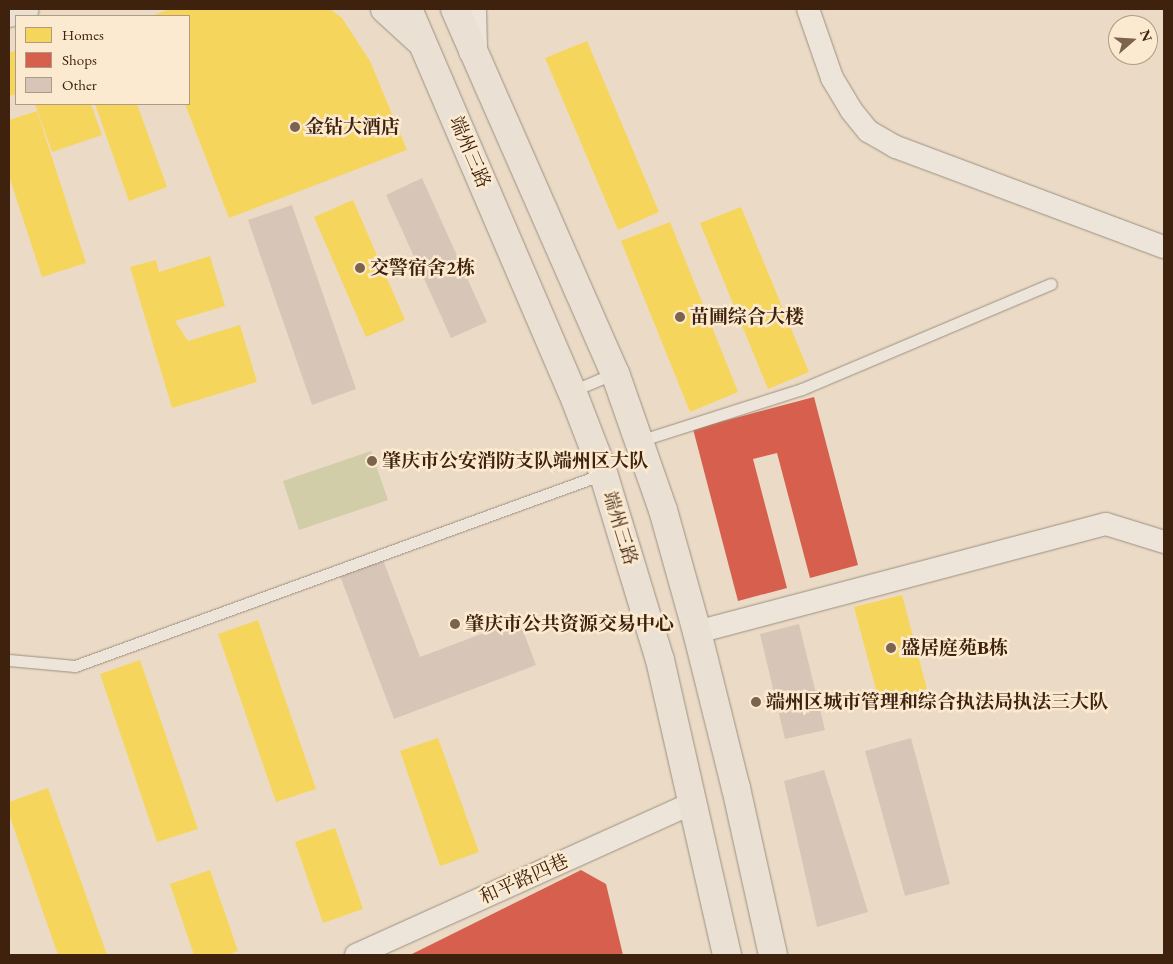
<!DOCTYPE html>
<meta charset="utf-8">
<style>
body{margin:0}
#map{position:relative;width:1173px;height:964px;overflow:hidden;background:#ebdbc6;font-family:"EB Garamond","Noto Serif SC",serif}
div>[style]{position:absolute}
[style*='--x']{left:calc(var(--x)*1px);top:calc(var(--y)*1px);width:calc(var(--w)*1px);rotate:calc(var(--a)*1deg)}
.green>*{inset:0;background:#d1cda8}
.homes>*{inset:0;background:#f6d55c}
.shops>*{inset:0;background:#d6604d}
.building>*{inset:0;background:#d7c5b7}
.roads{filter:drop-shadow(0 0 1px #9c9081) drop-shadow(0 0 1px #9c9081)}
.service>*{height:11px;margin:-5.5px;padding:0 5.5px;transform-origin:5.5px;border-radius:5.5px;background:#eee5da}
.minor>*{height:22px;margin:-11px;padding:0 11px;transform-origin:11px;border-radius:11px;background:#eee5da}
.secondary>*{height:28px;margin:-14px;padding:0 14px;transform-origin:14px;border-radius:14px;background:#eee5da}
.primary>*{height:28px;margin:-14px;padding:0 14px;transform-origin:14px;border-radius:14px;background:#eae1d4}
.dots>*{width:14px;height:14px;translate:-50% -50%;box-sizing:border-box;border:2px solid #fcead0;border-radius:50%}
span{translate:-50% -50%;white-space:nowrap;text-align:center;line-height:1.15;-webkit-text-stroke:5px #fcead0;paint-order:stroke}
.poi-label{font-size:19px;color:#3e220e;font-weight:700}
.left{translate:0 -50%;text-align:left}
.street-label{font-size:19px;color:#3e220e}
.frame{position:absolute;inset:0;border:10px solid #3e220e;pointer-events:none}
.legend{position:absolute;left:15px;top:15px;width:175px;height:90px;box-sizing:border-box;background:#fcead0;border:1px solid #b09a82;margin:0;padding:6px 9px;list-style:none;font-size:15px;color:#3e220e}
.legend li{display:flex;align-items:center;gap:10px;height:25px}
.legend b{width:25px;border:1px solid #b09a82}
.north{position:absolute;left:1108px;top:15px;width:50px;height:50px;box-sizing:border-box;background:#fcead0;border:1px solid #b09a82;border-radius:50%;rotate:71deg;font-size:14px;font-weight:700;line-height:20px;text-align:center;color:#3e220e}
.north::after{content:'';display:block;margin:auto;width:18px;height:22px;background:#7b634e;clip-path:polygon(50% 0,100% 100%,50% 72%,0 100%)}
</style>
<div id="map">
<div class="green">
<i style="clip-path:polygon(371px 451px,388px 500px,299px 530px,283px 481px)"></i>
</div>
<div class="homes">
<i style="clip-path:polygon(170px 9px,330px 9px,342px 18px,370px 61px,407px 150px,229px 218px,185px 104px,189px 104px,189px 16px,151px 16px)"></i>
<i style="clip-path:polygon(587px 41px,659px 212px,618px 230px,545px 58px)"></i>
<i style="clip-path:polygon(16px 50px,16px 94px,9px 96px,9px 53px)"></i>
<i style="clip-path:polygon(35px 104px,91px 104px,102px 135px,52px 152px)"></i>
<i style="clip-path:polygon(95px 104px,137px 104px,167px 187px,129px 201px)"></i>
<i style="clip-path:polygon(37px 111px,86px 263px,42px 277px,9px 176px,9px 120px)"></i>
<i style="clip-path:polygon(353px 200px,405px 320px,366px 337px,314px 217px)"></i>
<i style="clip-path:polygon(741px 207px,809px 372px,768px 389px,700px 223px)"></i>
<i style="clip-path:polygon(670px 222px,738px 392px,690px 412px,621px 241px)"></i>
<i style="clip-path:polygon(210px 256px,225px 306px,175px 321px,188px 341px,240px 325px,257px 382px,172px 408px,130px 267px,156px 260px,159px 272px)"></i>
<i style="clip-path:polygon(902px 595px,927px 689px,879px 701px,854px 607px)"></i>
<i style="clip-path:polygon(258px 620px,316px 789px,276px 802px,218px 634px)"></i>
<i style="clip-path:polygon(140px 660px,198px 829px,157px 842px,100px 674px)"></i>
<i style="clip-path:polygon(438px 738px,479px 852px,440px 866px,400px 751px)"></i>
<i style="clip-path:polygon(48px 788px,107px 955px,58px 955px,9px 814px,9px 802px)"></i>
<i style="clip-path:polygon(335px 828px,363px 909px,323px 923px,295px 842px)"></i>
<i style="clip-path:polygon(210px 870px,238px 951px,227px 955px,194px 955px,170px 884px)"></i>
</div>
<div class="shops">
<i style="clip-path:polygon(814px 397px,858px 565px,810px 578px,777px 453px,753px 459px,787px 588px,738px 601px,693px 429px)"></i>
<i style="clip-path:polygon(581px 870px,606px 884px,623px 955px,410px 955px)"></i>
</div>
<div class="building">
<i style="clip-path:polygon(422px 178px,487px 322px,451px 338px,386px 195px)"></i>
<i style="clip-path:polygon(292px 205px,356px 389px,312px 405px,248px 220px)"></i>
<i style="clip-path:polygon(383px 560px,420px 657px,519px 620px,536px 665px,394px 719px,340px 576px)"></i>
<i style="clip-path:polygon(799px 624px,825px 730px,785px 739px,760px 634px)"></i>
<i style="clip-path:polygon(911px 738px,950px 884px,905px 896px,865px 751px)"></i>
<i style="clip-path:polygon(824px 770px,868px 912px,817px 927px,784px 781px)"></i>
</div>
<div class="roads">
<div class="service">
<i style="--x:572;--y:391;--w:47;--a:-22.7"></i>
<i style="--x:639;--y:441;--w:171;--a:-17.7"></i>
<i style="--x:802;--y:389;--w:270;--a:-22.9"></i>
<i style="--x:9;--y:660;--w:66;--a:5.2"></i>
<i style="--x:75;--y:666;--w:562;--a:-19.98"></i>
</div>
<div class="minor">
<i style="--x:808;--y:9;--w:73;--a:70.8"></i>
<i style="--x:832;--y:78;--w:37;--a:59"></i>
<i style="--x:851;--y:110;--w:27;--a:51"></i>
<i style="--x:868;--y:131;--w:32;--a:30"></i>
<i style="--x:896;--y:147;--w:286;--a:20.5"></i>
<i style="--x:697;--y:632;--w:423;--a:-14.8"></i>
<i style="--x:1106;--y:524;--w:61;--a:17.2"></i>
<i style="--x:356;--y:955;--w:370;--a:-24.3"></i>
</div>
<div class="secondary">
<i style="--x:472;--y:9;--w:42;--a:88.6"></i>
</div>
<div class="primary">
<i style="--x:385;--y:9;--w:45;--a:42.3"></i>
<i style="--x:408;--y:9;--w:416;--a:66.8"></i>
<i style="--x:572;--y:391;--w:80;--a:68.9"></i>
<i style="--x:601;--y:466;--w:203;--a:73.1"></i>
<i style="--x:660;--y:660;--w:303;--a:77.2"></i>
<i style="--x:455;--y:9;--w:398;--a:66.3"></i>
<i style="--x:615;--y:373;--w:145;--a:70.7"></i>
<i style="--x:663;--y:510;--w:127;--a:74.4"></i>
<i style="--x:697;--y:632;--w:161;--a:76"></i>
<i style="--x:736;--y:788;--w:171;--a:77.5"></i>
<i style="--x:9;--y:13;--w:16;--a:-14"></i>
</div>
</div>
<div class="dots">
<i style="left:295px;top:127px;background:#7b634e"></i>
<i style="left:360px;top:268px;background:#7b634e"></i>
<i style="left:680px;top:317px;background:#7b634e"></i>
<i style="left:372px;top:461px;background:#7b634e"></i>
<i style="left:455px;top:624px;background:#7b634e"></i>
<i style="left:891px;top:648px;background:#7b634e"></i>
<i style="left:756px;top:702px;background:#7b634e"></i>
</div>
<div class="poi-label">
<span class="left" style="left:305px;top:127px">金钻大酒店</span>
<span class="left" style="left:370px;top:268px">交警宿舍2栋</span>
<span class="left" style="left:690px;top:317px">苗圃综合大楼</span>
<span class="left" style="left:382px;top:461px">肇庆市公安消防支队端州区大队</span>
<span class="left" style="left:465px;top:624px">肇庆市公共资源交易中心</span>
<span class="left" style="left:901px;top:648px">盛居庭苑B栋</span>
<span class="left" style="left:766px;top:702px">端州区城市管理和综合执法局执法三大队</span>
</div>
<div class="street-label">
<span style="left:470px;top:152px;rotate:67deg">端州三路</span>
<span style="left:620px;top:528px;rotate:73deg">端州三路</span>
<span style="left:524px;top:879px;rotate:-24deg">和平路四巷</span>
</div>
<div class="frame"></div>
<ul class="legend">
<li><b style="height:14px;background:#f6d55c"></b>Homes</li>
<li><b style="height:14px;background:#d6604d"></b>Shops</li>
<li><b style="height:14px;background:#d7c5b7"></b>Other</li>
</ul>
<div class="north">N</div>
</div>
